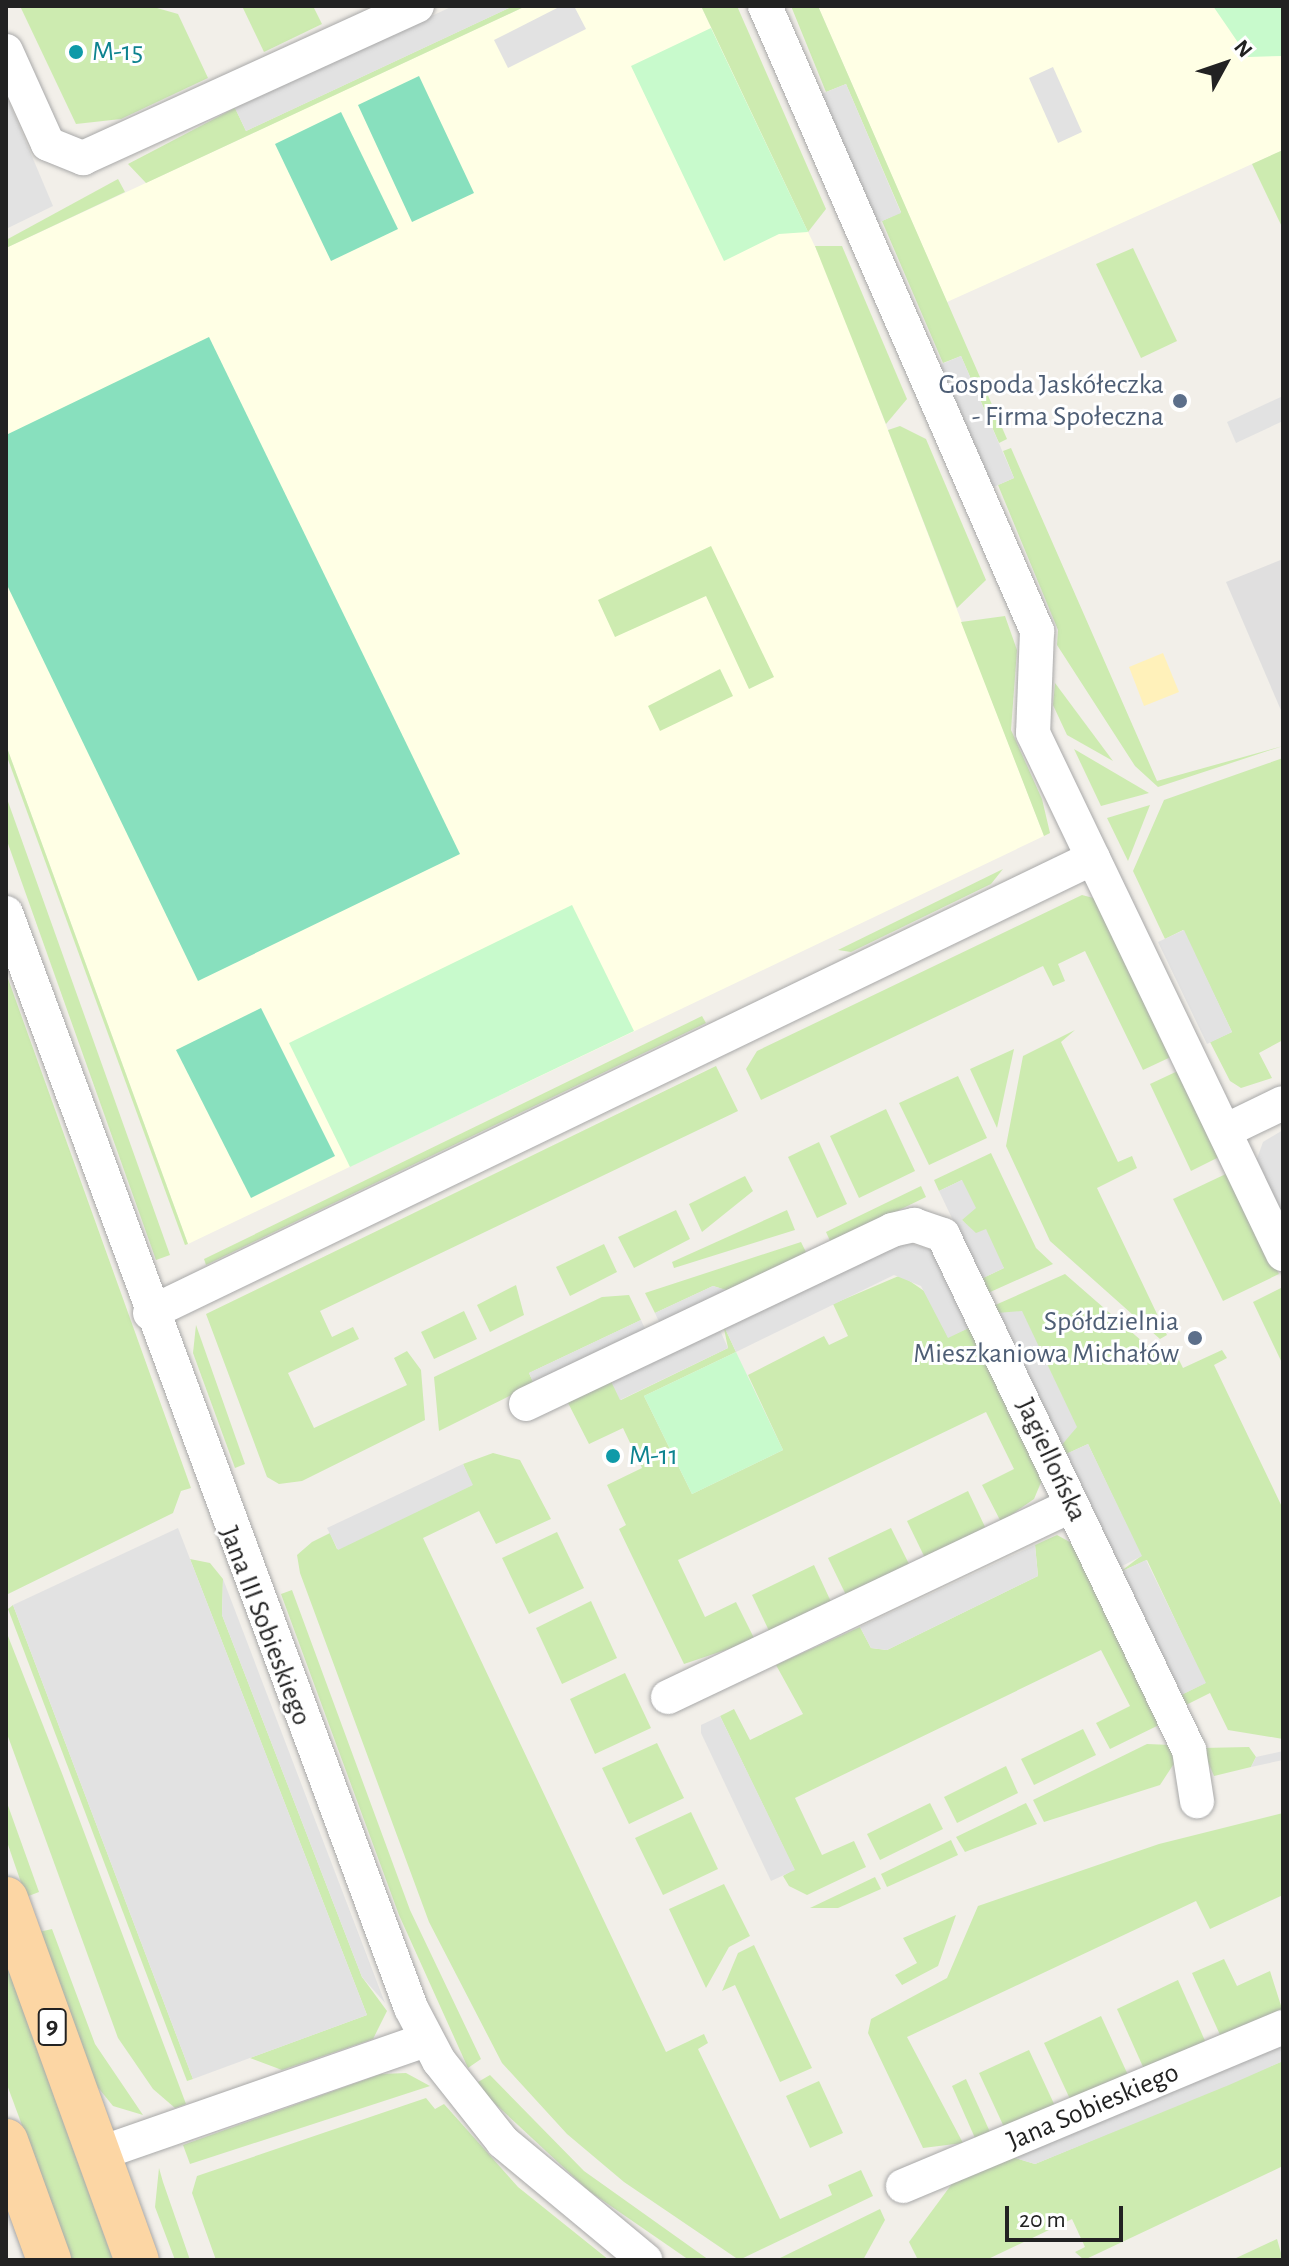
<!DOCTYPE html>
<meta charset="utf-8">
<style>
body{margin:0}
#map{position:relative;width:1289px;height:2266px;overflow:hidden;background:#f2efe9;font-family:"Alegreya Sans",sans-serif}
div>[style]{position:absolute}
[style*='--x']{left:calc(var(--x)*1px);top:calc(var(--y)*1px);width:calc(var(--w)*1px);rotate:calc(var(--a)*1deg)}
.residential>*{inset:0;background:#e0dfdf}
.education>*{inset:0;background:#ffffe5}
.grass>*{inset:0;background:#cdebb0}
.sand>*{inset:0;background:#fff1ba}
.park>*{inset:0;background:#c8facc}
.pitch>*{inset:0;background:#88e0be}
.parking>*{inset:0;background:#e2e2e2}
.roads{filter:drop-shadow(0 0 2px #a9a9a9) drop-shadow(0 0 2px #a9a9a9)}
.minor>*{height:34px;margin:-17px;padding:0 17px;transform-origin:17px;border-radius:17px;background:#fff}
.primary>*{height:44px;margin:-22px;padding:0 22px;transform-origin:22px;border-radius:22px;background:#fcd6a4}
.dots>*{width:22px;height:22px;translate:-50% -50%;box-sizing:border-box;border:4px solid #fff;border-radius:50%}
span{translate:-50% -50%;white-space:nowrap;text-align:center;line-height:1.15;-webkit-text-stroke:6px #fff;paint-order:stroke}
.shield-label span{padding:2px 6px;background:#fff;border:2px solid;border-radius:6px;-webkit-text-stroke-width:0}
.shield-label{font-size:26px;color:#222;font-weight:700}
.culture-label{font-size:28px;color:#0d838f}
.left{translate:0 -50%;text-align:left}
.service-label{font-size:28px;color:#4e5e75}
.right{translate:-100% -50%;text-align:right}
.street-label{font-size:28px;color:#222}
.frame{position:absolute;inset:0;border:8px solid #222;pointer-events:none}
.north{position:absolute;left:1185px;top:24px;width:80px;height:80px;-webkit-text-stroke:6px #fff;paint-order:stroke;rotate:50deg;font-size:22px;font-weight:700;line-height:32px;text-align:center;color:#222}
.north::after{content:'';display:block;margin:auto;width:28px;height:36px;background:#222;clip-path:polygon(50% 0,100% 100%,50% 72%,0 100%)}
.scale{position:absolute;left:1005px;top:2206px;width:118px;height:36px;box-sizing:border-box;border:4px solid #222;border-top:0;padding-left:10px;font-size:24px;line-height:28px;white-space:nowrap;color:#222;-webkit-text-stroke:6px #fff;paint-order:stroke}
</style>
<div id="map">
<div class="residential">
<i style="clip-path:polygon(1283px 559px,1283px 715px,1226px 582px)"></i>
</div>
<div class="education">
<i style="clip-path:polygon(526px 6px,701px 6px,828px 274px,1044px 836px,188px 1244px,6px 745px,6px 248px)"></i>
<i style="clip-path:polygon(818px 6px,1283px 6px,1283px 150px,947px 302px)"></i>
</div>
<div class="grass">
<i style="clip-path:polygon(20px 6px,150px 6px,178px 14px,208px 78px,121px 119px,76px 124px)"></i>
<i style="clip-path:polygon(242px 6px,313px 6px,322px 24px,264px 52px)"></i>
<i style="clip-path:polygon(513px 6px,526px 6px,146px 183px,128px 164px,235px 108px,246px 131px)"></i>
<i style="clip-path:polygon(701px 6px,737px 6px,826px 209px,808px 232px)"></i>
<i style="clip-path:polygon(791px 6px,818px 6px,1007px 439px,999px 443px,961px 356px,943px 363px,882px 221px,901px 212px,846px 84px,826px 92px)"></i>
<i style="clip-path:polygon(1283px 150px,1283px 229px,1252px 164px)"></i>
<i style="clip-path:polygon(118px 179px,125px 192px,6px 248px,6px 240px)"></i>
<i style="clip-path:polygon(815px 246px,842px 246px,907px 399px,886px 424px)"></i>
<i style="clip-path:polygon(1133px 248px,1177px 341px,1141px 358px,1096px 264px)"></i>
<i style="clip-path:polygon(900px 426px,926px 439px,986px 580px,957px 608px,888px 430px)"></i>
<i style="clip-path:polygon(1011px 448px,1157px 781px,1283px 746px,1158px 787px,1135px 766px,1057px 645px,1058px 630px,998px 485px,1014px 478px,1003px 451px)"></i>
<i style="clip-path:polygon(711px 546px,774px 677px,749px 689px,706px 596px,615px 637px,598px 600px)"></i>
<i style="clip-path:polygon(1005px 616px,1017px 650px,1011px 730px,1042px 799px,1050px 833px,1044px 836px,961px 622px)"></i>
<i style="clip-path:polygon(720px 669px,733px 696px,660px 731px,648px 706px)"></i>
<i style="clip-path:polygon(1055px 683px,1113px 761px,1067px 735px,1053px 705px)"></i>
<i style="clip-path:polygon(6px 745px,188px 1244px,185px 1245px,6px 754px)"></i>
<i style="clip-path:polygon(1074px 749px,1149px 793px,1101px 806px)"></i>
<i style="clip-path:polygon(1283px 758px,1283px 1040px,1259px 1053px,1272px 1078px,1241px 1088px,1230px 1081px,1210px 1042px,1232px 1032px,1183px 930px,1165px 939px,1133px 871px,1164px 800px)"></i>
<i style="clip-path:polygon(6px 796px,170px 1255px,156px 1260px,6px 838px)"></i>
<i style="clip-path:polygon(1150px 805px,1128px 861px,1107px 818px)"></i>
<i style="clip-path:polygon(1003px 869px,991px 884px,851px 952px,838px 950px)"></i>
<i style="clip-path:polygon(1082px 895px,1101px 900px,1175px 1055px,1143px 1070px,1085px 951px,1058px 964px,1065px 981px,1053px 986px,1043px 966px,761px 1100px,746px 1069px,757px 1051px)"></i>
<i style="clip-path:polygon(6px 973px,191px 1488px,181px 1491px,173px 1513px,6px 1595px)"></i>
<i style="clip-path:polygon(702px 1016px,706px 1023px,206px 1265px,204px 1259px)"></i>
<i style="clip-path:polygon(1075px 1030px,1061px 1042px,1118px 1162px,1132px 1156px,1137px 1168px,1097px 1188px,1167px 1335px,1160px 1339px,1050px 1241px,1006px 1146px,1023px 1056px)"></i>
<i style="clip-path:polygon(1014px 1049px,997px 1128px,970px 1069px)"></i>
<i style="clip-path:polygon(716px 1066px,738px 1111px,320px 1311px,332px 1337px,353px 1327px,359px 1339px,288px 1373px,314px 1428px,407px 1385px,394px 1358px,407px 1351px,421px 1370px,425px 1420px,302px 1481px,279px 1484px,267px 1477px,206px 1314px)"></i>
<i style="clip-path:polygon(1182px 1069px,1223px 1155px,1191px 1171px,1150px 1084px)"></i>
<i style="clip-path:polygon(958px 1076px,987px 1138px,929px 1165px,899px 1103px)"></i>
<i style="clip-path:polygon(886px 1109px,915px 1171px,859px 1198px,830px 1136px)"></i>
<i style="clip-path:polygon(819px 1142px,847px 1204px,817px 1218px,788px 1157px)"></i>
<i style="clip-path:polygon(991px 1153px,1036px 1248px,1053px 1264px,988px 1293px,981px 1279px,1004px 1268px,962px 1220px,962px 1180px,939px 1191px,934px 1180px)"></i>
<i style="clip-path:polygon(1230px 1172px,1279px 1274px,1223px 1301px,1173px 1199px)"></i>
<i style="clip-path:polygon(745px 1176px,753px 1191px,702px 1232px,689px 1204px)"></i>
<i style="clip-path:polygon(921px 1186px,926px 1197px,831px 1243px,826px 1232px)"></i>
<i style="clip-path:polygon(676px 1210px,690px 1239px,634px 1268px,618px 1237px)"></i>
<i style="clip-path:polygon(787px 1210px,795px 1230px,674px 1268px,672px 1262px)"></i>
<i style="clip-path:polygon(801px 1242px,807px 1254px,729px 1291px,713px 1286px,655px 1313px,645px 1293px)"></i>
<i style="clip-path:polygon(604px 1244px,617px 1272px,570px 1296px,556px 1267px)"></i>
<i style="clip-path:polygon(1065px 1274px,1159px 1356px,1174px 1350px,1183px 1368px,1222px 1350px,1227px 1358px,1214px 1365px,1283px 1509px,1283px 1739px,1228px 1730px,1210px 1693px,1184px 1706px,1179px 1696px,1205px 1683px,1147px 1560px,1120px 1572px,1141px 1556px,1088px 1444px,1064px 1455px,993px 1306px)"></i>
<i style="clip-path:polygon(901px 1275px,927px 1293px,948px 1337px,973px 1326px,1042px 1480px,1034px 1499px,1001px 1522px,982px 1485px,1014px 1469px,986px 1412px,678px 1560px,705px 1617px,736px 1602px,755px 1640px,684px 1664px,619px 1529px,626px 1525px,607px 1485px,642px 1468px,623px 1428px,589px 1444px,566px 1399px,610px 1379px,621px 1400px,728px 1348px,723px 1324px,736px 1352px,644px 1396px,692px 1494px,783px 1450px,748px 1375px,824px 1336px,829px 1345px,848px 1336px,833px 1304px)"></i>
<i style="clip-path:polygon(516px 1285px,524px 1315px,490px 1332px,477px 1305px)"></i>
<i style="clip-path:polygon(1283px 1287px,1283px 1365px,1253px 1302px)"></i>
<i style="clip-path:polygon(629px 1295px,641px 1320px,529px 1373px,534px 1384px,439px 1431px,434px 1377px,602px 1297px)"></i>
<i style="clip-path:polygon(464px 1311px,477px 1339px,434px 1359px,421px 1332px)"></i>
<i style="clip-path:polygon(196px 1325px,245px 1464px,235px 1468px,193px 1353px)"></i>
<i style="clip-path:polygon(493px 1453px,520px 1460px,551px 1519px,496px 1544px,479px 1511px,423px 1538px,666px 2052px,704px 2034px,708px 2043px,698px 2049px,780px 2219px,832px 2195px,828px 2185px,861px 2170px,873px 2196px,739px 2260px,624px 2182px,567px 2134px,502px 2063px,429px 1922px,300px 1573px,297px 1555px,312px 1542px,330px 1533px,337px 1549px,472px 1485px,463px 1464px)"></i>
<i style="clip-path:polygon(968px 1491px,986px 1529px,925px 1558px,907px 1521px)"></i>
<i style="clip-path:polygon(891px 1528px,910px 1566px,847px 1597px,828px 1558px)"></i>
<i style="clip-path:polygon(557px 1532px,584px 1588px,529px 1614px,502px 1558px)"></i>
<i style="clip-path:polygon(1057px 1535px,1077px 1546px,1161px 1724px,1110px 1749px,1096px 1723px,1130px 1706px,1101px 1650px,795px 1798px,822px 1855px,854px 1841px,866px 1867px,807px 1895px,789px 1886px,783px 1876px,794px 1869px,720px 1716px,734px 1709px,750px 1740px,803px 1714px,776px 1665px,860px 1627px,871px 1648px,887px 1650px,1038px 1576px,1035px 1545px)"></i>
<i style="clip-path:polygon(190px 1559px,210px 1563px,223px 1579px,222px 1615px,362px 1977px,387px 2011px,373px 2039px,282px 2070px,250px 2058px,367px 2015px)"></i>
<i style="clip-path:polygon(814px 1565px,832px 1604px,770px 1633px,752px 1595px)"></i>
<i style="clip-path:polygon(292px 1590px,410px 1910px,481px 2059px,468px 2068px,399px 1915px,281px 1594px)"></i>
<i style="clip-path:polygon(591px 1601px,617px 1658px,562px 1684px,536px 1628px)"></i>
<i style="clip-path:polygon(13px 1605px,193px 2079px,187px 2081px,8px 1609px)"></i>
<i style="clip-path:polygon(6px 1631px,63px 1776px,186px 2104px,175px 2108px,153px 2089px,118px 2038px,6px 1731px)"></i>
<i style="clip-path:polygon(625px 1673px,651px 1728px,595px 1754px,570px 1699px)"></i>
<i style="clip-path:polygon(1083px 1729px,1096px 1755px,1034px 1785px,1021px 1759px)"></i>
<i style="clip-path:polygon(657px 1743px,684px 1798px,629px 1824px,602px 1768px)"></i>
<i style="clip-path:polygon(1147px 1744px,1171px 1745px,1175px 1762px,1160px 1785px,1044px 1822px,1033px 1800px)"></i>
<i style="clip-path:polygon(1249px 1747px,1256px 1757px,1251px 1767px,1214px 1776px,1202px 1748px)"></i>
<i style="clip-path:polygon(1006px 1766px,1018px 1793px,957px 1823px,944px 1797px)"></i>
<i style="clip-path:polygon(6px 1800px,39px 1892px,26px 1897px,6px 1839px)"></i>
<i style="clip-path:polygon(930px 1803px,943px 1829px,880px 1860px,867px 1834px)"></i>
<i style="clip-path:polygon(1026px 1803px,1037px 1824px,965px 1852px,956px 1837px)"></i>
<i style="clip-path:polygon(691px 1812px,718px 1869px,663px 1895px,635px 1838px)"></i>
<i style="clip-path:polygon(1283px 1813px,1283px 1895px,1210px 1929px,1196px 1901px,907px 2037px,963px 2143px,923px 2148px,868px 2033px,871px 2019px,947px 1978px,978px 1906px,1159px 1844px)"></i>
<i style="clip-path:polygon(951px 1840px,958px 1855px,887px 1887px,881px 1874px)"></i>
<i style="clip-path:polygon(875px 1877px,881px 1889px,838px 1908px,810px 1908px)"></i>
<i style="clip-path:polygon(724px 1884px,750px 1936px,729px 1947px,706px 1988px,669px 1909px)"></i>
<i style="clip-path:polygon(956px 1915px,938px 1966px,902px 1985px,895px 1975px,917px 1963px,903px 1938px)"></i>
<i style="clip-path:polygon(52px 1929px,95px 2044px,143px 2115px,113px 2106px,96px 2085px,39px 1932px)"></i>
<i style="clip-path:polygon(754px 1945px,812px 2068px,780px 2082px,735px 1985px,722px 1991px,738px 1953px)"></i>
<i style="clip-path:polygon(1224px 1959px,1237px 1986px,1270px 1971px,1283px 2012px,1221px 2037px,1192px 1973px)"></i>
<i style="clip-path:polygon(6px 1963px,113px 2260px,72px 2260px,6px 2082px)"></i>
<i style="clip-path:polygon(1178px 1980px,1206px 2043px,1144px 2069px,1117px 2009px)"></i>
<i style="clip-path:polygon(1101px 2016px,1128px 2075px,1070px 2099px,1044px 2043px)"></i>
<i style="clip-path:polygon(1029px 2050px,1055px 2106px,1004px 2127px,979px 2073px)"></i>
<i style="clip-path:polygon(1283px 2061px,1283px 2166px,1084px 2260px,1075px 2252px,1085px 2247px,1072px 2219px,986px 2260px,918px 2260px,909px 2242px,954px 2181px,1012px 2157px,1035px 2164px)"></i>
<i style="clip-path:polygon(406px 2073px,430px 2086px,190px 2164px,183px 2145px,381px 2074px)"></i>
<i style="clip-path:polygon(490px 2075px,584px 2171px,709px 2260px,689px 2260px,589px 2191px,489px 2098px,478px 2082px)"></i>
<i style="clip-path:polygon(966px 2079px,990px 2132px,975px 2138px,952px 2086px)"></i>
<i style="clip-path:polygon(819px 2081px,843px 2133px,810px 2148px,786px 2096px)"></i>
<i style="clip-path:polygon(426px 2098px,435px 2109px,444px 2104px,518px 2187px,609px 2260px,216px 2260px,192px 2193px,197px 2176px)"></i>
<i style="clip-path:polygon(159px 2168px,163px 2182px,190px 2260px,175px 2260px,155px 2207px)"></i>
<i style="clip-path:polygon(880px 2209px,885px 2220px,863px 2260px,776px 2260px)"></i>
<i style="clip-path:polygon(1277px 2239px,1283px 2260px,1234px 2259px)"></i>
</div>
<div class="sand">
<i style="clip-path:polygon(1163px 653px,1179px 692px,1144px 706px,1129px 667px)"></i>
</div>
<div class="park">
<i style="clip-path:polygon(1213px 6px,1283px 6px,1283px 56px,1248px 57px)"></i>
<i style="clip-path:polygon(711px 28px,808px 232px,779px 234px,724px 261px,631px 66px)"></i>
<i style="clip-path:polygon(572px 905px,634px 1031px,350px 1167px,289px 1043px)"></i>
<i style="clip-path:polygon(736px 1352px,783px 1450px,692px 1494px,644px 1396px)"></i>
</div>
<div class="pitch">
<i style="clip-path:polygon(419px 76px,474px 193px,412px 222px,358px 105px)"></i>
<i style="clip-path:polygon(341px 112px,398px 229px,331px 261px,275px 144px)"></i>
<i style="clip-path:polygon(209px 337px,460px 854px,198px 981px,6px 583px,6px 435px)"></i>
<i style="clip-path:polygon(261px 1008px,335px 1156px,251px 1198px,176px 1050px)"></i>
</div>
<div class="parking">
<i style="clip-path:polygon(453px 6px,513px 6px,246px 131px,235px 108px)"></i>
<i style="clip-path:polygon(561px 6px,574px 6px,586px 29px,508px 68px,494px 40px)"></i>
<i style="clip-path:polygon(1053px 67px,1082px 132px,1058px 143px,1029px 78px)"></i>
<i style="clip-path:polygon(846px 84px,901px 213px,875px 224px,819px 95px)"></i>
<i style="clip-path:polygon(6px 95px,53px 206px,6px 229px)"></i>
<i style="clip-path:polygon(961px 356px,1014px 478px,989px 489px,937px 366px)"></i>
<i style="clip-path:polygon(1283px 396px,1283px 421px,1236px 443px,1227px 422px)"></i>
<i style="clip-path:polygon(1184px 930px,1232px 1032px,1207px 1044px,1158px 942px)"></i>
<i style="clip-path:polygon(1283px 1130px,1283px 1207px,1275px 1211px,1254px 1167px,1263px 1142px)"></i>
<i style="clip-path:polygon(962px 1180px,976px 1208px,962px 1220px,976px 1233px,986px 1229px,1004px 1268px,981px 1279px,939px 1191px)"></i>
<i style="clip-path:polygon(903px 1241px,934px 1251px,973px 1326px,948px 1338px,921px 1286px,894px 1275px,736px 1352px,723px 1324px)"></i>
<i style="clip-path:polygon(713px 1286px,729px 1291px,660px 1324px,655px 1313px)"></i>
<i style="clip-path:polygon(1022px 1311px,1077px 1427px,1060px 1447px,997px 1313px)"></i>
<i style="clip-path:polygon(641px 1320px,646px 1331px,534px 1384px,529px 1373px)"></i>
<i style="clip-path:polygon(718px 1326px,728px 1348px,620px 1400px,610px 1379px)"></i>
<i style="clip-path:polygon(1088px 1444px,1142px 1556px,1118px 1568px,1064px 1455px)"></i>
<i style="clip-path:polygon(463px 1464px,473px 1485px,338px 1550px,327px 1528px)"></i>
<i style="clip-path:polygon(178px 1528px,367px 2015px,193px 2079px,13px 1605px)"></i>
<i style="clip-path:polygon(1035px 1545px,1038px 1576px,887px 1650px,871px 1648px,860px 1627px)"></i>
<i style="clip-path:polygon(1146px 1560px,1206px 1683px,1179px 1696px,1120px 1572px)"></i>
<i style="clip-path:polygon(223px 1579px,385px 2003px,362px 1977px,222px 1615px)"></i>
<i style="clip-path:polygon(720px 1716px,795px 1870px,771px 1881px,701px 1733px,701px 1725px)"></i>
<i style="clip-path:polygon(1283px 1751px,1283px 1760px,1251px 1767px,1256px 1757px)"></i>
<i style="clip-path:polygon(1283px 2041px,1283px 2061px,1229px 2085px,1035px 2164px,1012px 2157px)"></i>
</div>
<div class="roads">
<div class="minor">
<i style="--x:765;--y:6;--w:682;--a:66.48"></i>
<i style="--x:1037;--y:631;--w:102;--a:92.2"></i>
<i style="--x:1033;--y:733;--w:578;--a:64.37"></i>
<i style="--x:6;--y:51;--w:102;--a:65.7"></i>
<i style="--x:48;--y:144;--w:38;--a:22"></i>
<i style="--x:83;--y:158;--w:367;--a:-24.5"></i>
<i style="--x:6;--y:913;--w:1167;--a:69.7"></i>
<i style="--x:411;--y:2008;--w:60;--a:62.2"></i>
<i style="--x:439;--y:2061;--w:103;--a:51.7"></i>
<i style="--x:503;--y:2142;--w:185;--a:39.7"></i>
<i style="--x:1225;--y:1131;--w:64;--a:-25.8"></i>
<i style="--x:150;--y:1313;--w:1047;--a:-25.76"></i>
<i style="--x:526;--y:1404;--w:405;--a:-25.4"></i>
<i style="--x:892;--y:1230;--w:23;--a:-13"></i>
<i style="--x:914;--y:1225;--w:31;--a:19"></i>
<i style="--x:943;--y:1235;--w:571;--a:64.47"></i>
<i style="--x:1189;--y:1750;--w:52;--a:81.1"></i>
<i style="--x:668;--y:1697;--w:447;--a:-25.4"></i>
<i style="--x:98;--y:2154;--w:347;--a:-19.2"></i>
<i style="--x:903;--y:2186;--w:412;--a:-22.7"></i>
</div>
<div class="primary">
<i style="--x:6;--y:1899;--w:384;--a:70.1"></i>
<i style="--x:6;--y:2141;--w:127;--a:70.1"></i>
</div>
</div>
<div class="dots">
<i style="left:76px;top:52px;background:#0f9aa8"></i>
<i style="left:1180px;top:401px;background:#5c6f8a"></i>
<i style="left:1195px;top:1338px;background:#5c6f8a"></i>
<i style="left:613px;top:1456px;background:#0f9aa8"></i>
</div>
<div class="shield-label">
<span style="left:52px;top:2027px">9</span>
</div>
<div class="culture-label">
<span class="left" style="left:92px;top:52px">M-15</span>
<span class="left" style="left:629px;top:1456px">M-11</span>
</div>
<div class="service-label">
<span class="right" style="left:1164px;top:401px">Gospoda Jaskółeczka<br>- Firma Społeczna</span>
<span class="right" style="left:1179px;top:1338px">Spółdzielnia<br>Mieszkaniowa Michałów</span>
</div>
<div class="street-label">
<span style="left:1051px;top:1460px;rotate:65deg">Jagiellońska</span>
<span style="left:265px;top:1626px;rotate:69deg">Jana III Sobieskiego</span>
<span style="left:1093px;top:2107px;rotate:-23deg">Jana Sobieskiego</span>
</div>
<div class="frame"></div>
<div class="north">N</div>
<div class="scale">20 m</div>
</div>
